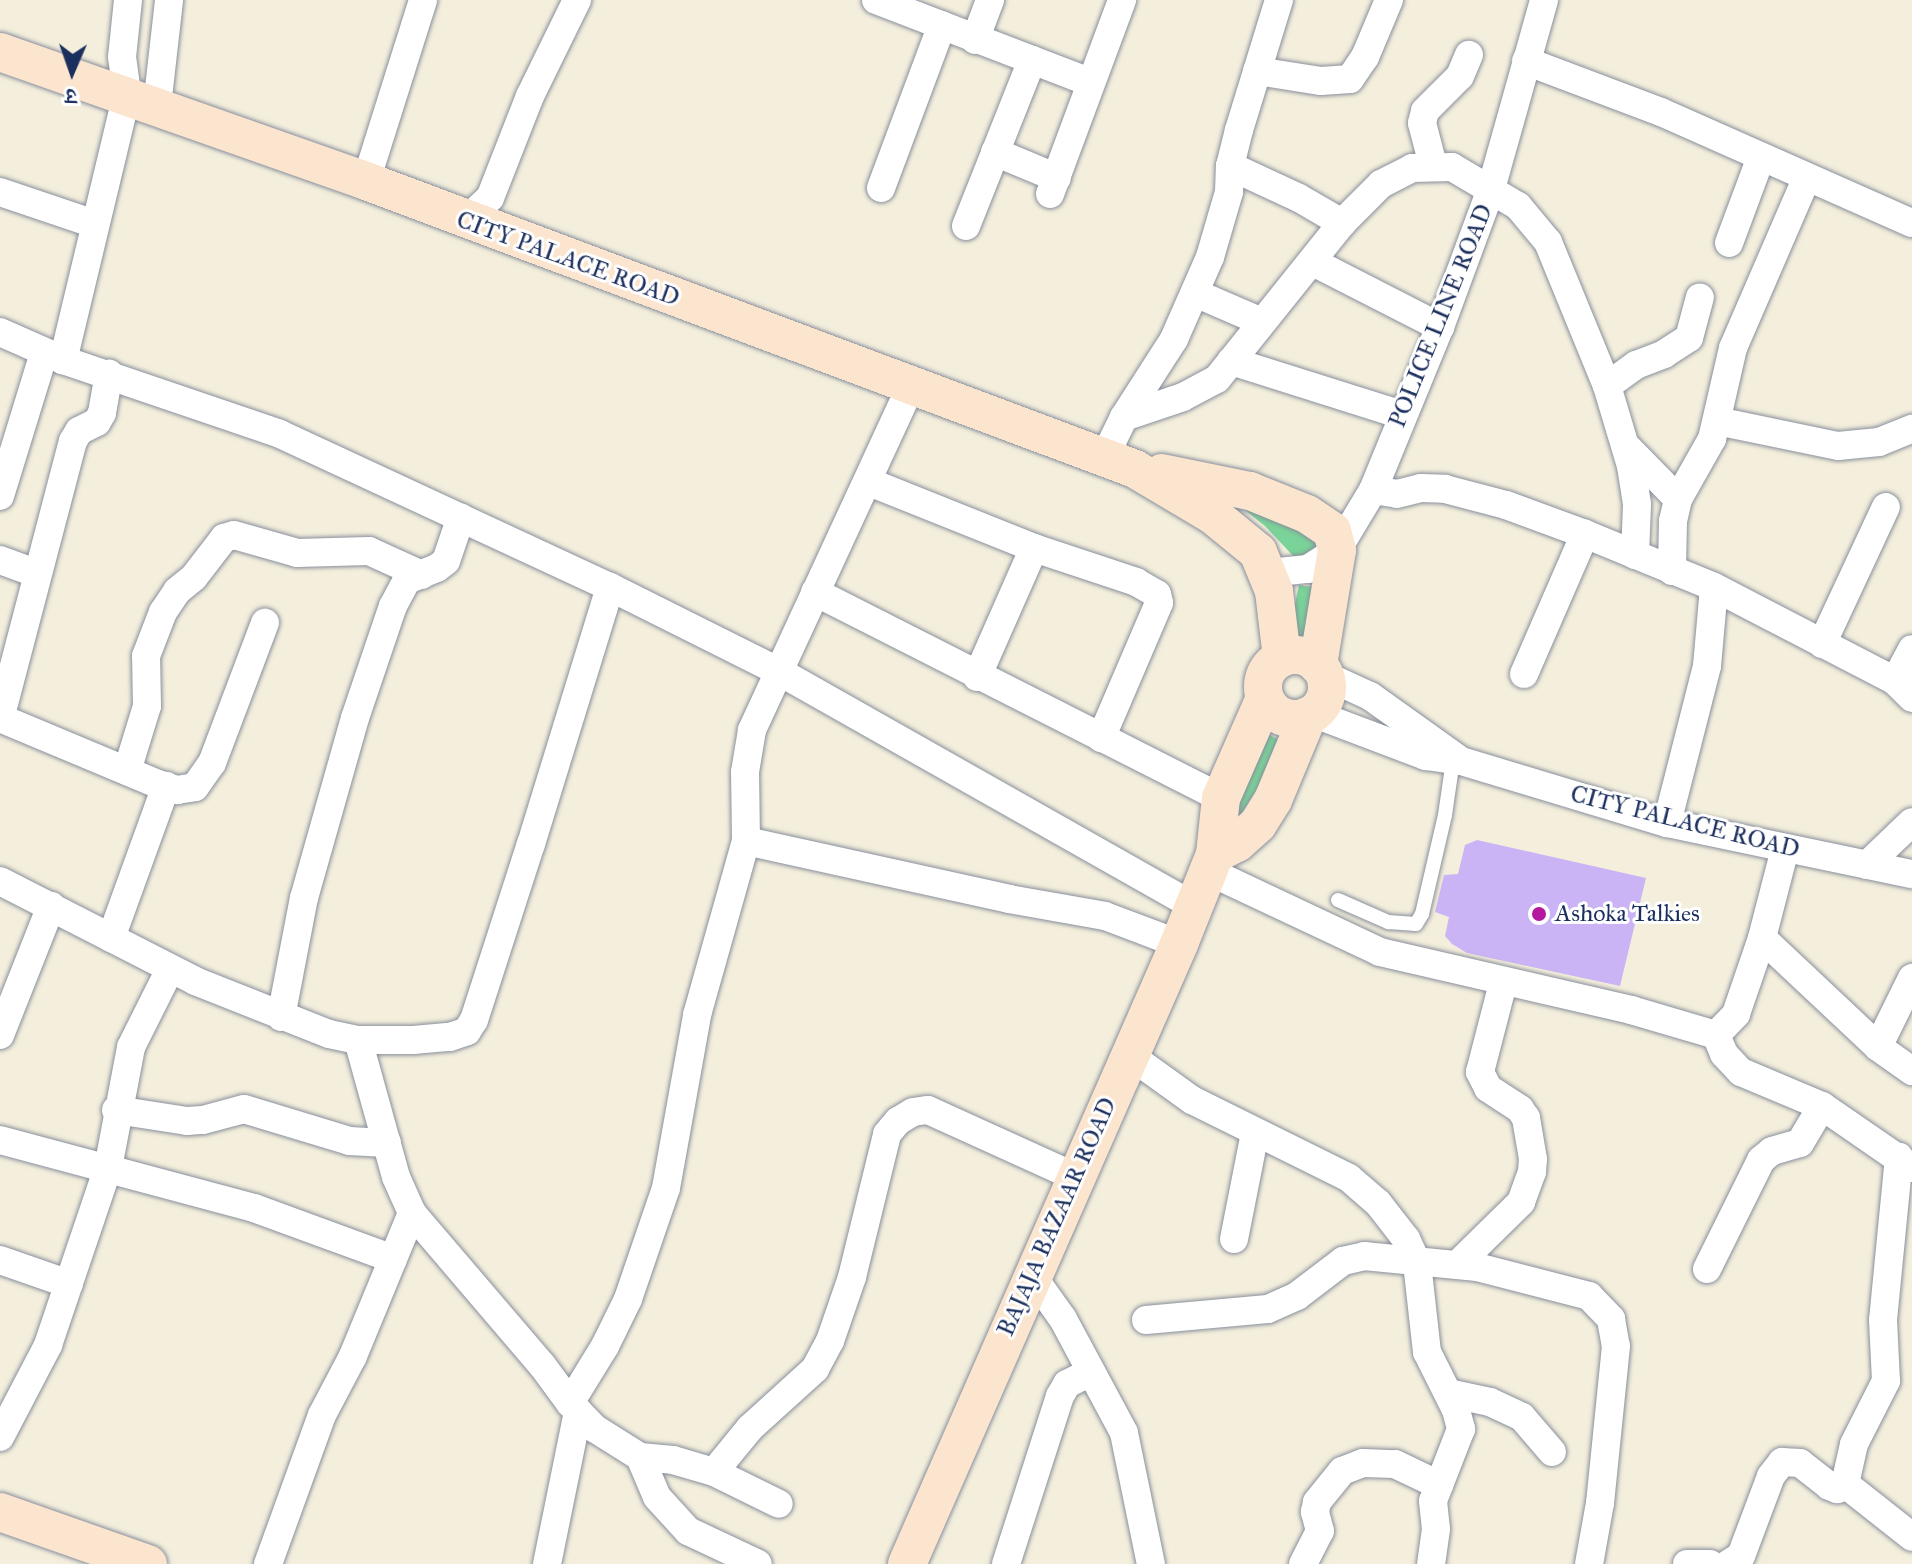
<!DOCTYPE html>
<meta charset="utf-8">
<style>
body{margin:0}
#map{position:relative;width:1912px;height:1564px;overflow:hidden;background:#f4efdc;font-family:"IM FELL Great Primer","Noto Serif Devanagari",serif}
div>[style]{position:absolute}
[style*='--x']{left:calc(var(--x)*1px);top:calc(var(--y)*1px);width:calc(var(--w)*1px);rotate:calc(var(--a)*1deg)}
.green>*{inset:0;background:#7ad398}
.building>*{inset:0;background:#cbb4f5}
.roads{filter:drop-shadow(0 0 2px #888f9d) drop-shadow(0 0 2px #888f9d)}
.lane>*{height:14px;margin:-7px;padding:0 7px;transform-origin:7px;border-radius:7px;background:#fff}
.street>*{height:28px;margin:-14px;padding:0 14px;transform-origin:14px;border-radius:14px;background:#fff}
.secondary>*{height:38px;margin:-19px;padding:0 19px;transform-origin:19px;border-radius:19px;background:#fbe5cf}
.secondary>.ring{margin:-19px;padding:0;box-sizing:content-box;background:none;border:38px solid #fbe5cf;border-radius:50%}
.dots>*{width:22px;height:22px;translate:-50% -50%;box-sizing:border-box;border:4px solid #fff;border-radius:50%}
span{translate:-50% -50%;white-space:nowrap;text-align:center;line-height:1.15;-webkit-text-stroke:6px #fff;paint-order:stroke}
.street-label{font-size:24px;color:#1b2f5e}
.poi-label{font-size:24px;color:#1b2f5e}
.left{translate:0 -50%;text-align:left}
.north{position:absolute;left:32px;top:32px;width:80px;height:80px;-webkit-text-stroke:6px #fff;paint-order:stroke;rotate:182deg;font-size:22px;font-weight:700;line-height:32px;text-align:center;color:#1b2f5e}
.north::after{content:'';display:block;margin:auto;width:28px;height:36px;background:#1b2f5e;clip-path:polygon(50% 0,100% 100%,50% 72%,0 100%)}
</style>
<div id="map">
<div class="green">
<i style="clip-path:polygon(1236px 503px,1291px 517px,1321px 544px,1296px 559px,1265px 526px)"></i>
<i style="clip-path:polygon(1299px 585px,1319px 588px,1309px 646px,1287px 643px)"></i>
<i style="clip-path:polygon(1258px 729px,1285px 743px,1237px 821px,1241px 789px)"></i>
</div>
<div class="building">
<i style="clip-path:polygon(1477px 840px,1646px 878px,1620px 986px,1467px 953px,1452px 944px,1445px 936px,1449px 917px,1435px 912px,1444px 875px,1458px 874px,1465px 845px)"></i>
</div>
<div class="roads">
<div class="lane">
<i style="--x:1338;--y:900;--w:55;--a:23.7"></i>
<i style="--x:1388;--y:922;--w:28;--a:4"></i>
<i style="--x:1416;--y:924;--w:12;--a:-59"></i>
<i style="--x:1422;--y:914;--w:102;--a:-76.9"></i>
<i style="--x:1445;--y:815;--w:56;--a:-81.7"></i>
</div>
<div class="street">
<i style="--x:128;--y:0;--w:57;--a:96"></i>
<i style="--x:122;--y:57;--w:37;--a:82"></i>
<i style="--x:127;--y:94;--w:274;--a:103.5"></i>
<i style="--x:63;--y:360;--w:229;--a:18.8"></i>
<i style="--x:280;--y:434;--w:364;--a:24.9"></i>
<i style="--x:610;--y:587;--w:190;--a:26.6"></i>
<i style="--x:780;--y:672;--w:475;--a:29.5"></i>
<i style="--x:876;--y:0;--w:229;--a:21"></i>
<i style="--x:975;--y:40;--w:43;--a:-69.4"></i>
<i style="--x:1526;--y:61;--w:144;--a:20.7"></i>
<i style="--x:1661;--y:112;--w:274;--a:23.9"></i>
<i style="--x:1257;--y:71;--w:65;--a:8.9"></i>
<i style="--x:1321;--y:81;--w:29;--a:-4"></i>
<i style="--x:1350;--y:79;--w:27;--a:-56"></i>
<i style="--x:1365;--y:57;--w:62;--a:-67.2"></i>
<i style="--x:157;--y:106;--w:107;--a:-83.5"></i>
<i style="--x:995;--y:152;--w:67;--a:22.8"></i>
<i style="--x:1433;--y:165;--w:43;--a:-104.7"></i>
<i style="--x:1422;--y:123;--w:12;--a:-76"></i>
<i style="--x:1425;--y:111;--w:49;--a:-45"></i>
<i style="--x:1460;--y:76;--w:23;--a:-67"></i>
<i style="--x:1230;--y:166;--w:76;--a:24.9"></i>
<i style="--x:1299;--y:198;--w:50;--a:30.2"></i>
<i style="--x:366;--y:181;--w:190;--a:-72.5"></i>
<i style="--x:881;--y:188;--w:174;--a:-69.5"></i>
<i style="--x:0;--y:192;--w:100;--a:18.6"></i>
<i style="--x:1050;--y:194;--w:207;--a:-69.6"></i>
<i style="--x:465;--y:221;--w:34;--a:-43"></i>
<i style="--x:490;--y:198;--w:110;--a:-68.6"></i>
<i style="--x:530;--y:96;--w:107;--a:-63.9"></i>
<i style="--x:966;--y:226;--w:179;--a:-68.3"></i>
<i style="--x:1729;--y:243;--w:92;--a:-69.6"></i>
<i style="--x:1313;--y:262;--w:143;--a:27.1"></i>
<i style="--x:1195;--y:293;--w:73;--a:23.4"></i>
<i style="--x:0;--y:332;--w:67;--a:23.9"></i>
<i style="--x:1231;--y:361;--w:179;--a:17.5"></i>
<i style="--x:1607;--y:386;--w:36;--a:-36"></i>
<i style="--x:1636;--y:365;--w:30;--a:-21"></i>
<i style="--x:1664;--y:354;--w:30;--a:-33"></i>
<i style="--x:1689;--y:338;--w:42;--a:-75"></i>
<i style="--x:1124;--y:417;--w:62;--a:-18.7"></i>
<i style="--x:1183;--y:397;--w:38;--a:-28"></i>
<i style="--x:1217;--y:379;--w:200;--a:-51.3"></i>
<i style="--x:1342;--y:223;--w:55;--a:-45"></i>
<i style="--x:1381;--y:184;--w:35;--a:-27"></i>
<i style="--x:1412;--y:168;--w:40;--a:-1.4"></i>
<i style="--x:1452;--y:167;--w:77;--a:30.6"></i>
<i style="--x:1518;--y:206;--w:47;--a:50.2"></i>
<i style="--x:1548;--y:242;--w:156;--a:67.7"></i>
<i style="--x:1607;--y:386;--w:84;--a:73.3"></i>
<i style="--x:1631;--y:466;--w:39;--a:81"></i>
<i style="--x:1637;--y:505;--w:50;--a:92.3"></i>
<i style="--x:1717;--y:421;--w:124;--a:11.7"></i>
<i style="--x:1838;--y:446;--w:41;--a:-5.6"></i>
<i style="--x:1879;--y:442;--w:35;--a:-22"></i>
<i style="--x:1628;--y:448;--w:71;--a:45.6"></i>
<i style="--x:1105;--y:456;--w:43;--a:-64"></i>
<i style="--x:1124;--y:417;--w:93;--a:-57.3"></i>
<i style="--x:1174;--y:339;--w:90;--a:-66.3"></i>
<i style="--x:1210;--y:257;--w:68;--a:-73.7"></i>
<i style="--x:1229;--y:192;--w:26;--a:-88"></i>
<i style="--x:1230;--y:166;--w:37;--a:-76"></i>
<i style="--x:1239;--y:130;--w:136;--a:-72.9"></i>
<i style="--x:869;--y:482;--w:178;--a:21.8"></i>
<i style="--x:1034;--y:548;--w:108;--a:18.4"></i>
<i style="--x:1136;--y:582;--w:24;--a:30"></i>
<i style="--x:1157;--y:594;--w:9;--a:77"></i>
<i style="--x:1159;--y:603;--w:147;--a:113.2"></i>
<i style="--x:1373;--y:490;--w:24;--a:9"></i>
<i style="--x:1397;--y:494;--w:25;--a:-14"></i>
<i style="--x:1421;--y:488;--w:24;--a:2"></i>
<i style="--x:1445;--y:489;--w:63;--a:14.7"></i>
<i style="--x:1506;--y:505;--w:84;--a:20.2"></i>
<i style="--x:1585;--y:534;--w:139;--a:22.3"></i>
<i style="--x:1714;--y:587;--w:204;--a:27.4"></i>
<i style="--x:1895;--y:681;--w:24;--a:45"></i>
<i style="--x:0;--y:496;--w:150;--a:-72.9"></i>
<i style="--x:0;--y:560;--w:40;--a:20.2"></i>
<i style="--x:1672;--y:571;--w:50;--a:-88.9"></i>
<i style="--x:1673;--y:521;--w:23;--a:-77"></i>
<i style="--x:1678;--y:499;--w:69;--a:-60.5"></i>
<i style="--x:1712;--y:439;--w:93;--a:-77"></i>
<i style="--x:1733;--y:348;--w:186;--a:-66.6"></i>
<i style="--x:1269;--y:573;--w:39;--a:-6"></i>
<i style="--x:1308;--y:569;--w:35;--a:-33"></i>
<i style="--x:1337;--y:550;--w:70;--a:-59"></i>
<i style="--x:1373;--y:490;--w:176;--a:-67.7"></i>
<i style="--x:1440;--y:327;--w:147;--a:-69.7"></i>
<i style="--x:1491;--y:189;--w:196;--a:-74.3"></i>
<i style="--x:815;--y:592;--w:455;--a:26.9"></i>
<i style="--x:1822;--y:644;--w:151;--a:-65"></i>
<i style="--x:1524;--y:674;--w:153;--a:-66.5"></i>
<i style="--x:1324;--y:675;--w:51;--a:24.5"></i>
<i style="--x:1370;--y:696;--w:107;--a:35.5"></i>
<i style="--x:977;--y:677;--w:141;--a:-66.2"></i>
<i style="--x:1895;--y:681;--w:36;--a:-62"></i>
<i style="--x:1312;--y:713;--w:122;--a:20.7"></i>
<i style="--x:1426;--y:756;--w:35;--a:8"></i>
<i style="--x:1461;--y:761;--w:215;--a:16.8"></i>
<i style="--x:1667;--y:823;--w:250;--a:11.8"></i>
<i style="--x:0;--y:718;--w:171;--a:22.7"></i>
<i style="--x:158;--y:784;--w:20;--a:18"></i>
<i style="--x:177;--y:790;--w:18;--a:-9"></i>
<i style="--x:195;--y:787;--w:29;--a:-55"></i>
<i style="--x:212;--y:763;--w:150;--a:-69.3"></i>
<i style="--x:0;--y:719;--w:287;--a:-75.3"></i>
<i style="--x:73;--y:441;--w:12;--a:-59"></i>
<i style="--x:79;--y:431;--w:20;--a:-27"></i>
<i style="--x:97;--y:422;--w:10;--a:-61"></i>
<i style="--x:102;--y:413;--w:40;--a:-80"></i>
<i style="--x:127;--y:771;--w:68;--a:-72.9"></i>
<i style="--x:147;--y:706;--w:50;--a:-91.1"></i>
<i style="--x:146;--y:656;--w:47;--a:-68.9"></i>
<i style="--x:163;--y:612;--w:25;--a:-56"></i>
<i style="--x:177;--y:591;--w:22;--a:-39"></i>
<i style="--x:194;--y:577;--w:49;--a:-52.4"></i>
<i style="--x:224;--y:538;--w:10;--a:-17"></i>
<i style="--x:234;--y:535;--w:66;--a:15.9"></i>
<i style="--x:297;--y:553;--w:72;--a:-1.6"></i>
<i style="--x:369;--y:551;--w:58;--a:24.4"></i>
<i style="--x:1667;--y:823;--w:162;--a:-75.7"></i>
<i style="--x:1707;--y:666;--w:79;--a:-84.9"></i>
<i style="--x:746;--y:841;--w:269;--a:12.4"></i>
<i style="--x:1009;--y:899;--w:97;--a:10"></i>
<i style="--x:1105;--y:916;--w:79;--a:20.7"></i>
<i style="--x:1785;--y:849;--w:92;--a:104.5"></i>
<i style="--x:1762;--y:938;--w:159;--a:43.2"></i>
<i style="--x:1878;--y:1047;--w:42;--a:35.2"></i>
<i style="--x:1867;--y:865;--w:62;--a:-43.7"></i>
<i style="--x:1208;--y:871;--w:190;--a:25.2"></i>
<i style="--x:1380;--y:952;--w:258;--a:13"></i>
<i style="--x:1631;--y:1010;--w:89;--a:16.4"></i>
<i style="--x:1716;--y:1035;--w:29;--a:-46"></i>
<i style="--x:1736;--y:1014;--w:80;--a:-71.1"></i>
<i style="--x:0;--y:881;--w:219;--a:27.1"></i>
<i style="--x:195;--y:981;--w:144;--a:21.6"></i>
<i style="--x:329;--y:1034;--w:30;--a:12"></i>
<i style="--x:358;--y:1040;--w:55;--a:0"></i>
<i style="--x:413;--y:1040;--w:37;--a:-5"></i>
<i style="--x:450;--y:1037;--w:18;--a:-19"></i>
<i style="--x:467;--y:1031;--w:13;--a:-58"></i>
<i style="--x:474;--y:1020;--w:185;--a:-72.1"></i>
<i style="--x:531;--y:844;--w:269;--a:-72.9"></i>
<i style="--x:111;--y:938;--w:162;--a:-70.1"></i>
<i style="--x:281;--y:1017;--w:121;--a:-79.1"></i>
<i style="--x:304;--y:898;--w:187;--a:-74.2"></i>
<i style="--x:355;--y:718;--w:118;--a:-71.3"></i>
<i style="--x:393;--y:606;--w:30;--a:-62"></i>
<i style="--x:407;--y:580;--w:32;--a:-22"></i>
<i style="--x:437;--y:568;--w:11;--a:-38"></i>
<i style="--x:446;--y:561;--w:46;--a:-71.2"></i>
<i style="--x:0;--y:1035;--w:139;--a:-68.4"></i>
<i style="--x:1716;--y:1035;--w:21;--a:67"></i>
<i style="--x:1724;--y:1054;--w:25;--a:47"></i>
<i style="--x:1741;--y:1072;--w:88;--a:22.8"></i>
<i style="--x:1822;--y:1106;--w:109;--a:34.6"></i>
<i style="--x:358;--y:1040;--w:142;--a:74.5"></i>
<i style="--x:396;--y:1177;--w:39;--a:66"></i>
<i style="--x:412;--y:1213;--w:200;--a:49.5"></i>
<i style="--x:542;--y:1365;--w:47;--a:53.6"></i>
<i style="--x:570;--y:1403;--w:35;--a:46"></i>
<i style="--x:594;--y:1428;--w:54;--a:32.2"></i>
<i style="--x:640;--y:1457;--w:33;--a:5"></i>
<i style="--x:673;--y:1460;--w:43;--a:16.3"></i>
<i style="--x:714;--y:1472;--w:72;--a:26.2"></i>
<i style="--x:1878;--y:1047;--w:77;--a:-63.8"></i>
<i style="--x:1128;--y:1054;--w:79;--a:35.7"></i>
<i style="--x:1192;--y:1100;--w:175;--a:26.4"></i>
<i style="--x:1349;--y:1178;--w:38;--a:41"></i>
<i style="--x:1378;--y:1203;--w:46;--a:52.1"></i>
<i style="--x:1406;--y:1239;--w:26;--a:65"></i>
<i style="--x:1417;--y:1263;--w:90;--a:83.6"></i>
<i style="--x:1427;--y:1352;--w:65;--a:63.4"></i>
<i style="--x:1456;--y:1410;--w:20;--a:75"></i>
<i style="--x:1461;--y:1429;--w:77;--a:111.3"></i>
<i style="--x:1433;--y:1501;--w:28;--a:84"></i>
<i style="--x:1436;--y:1529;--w:35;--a:98"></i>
<i style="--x:116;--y:1110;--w:72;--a:8.8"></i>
<i style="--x:187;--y:1121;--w:16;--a:-4"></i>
<i style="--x:203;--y:1120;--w:42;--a:-15"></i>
<i style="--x:244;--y:1109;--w:110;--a:16.9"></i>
<i style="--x:349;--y:1141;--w:38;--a:3"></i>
<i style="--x:0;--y:1140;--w:263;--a:15"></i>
<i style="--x:254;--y:1208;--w:148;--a:20.1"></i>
<i style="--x:1234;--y:1239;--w:108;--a:-78.8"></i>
<i style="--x:0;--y:1260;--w:73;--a:19.2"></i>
<i style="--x:1457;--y:1265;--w:90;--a:-44.5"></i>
<i style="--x:1521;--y:1202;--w:32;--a:-70"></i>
<i style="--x:1532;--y:1172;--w:13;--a:-86"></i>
<i style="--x:1533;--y:1159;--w:42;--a:-99.7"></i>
<i style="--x:1526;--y:1118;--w:11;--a:-124"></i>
<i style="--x:1520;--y:1109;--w:38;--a:-147"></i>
<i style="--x:1488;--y:1088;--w:18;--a:-117"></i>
<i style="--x:1480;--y:1072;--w:92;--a:-75.5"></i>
<i style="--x:1707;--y:1269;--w:122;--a:-63.6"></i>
<i style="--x:1761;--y:1160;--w:14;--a:-39"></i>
<i style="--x:1772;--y:1151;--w:29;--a:-16"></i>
<i style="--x:1800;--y:1143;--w:43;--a:-59.3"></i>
<i style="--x:1031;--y:1274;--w:55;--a:54.6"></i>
<i style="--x:1063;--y:1319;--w:129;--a:61.8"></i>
<i style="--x:1124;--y:1433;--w:134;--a:78.4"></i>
<i style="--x:1146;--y:1320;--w:122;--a:-5.2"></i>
<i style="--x:1268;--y:1309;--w:32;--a:-24"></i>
<i style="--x:1297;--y:1296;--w:58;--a:-37.3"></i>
<i style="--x:1343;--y:1261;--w:22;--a:-13"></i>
<i style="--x:1364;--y:1256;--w:114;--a:5.6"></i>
<i style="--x:1477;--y:1267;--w:116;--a:14.5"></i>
<i style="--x:1589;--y:1296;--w:32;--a:46"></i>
<i style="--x:1611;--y:1319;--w:27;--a:80"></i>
<i style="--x:1616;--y:1346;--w:158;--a:95.8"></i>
<i style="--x:1600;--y:1503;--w:62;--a:100.2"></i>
<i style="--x:1448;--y:1393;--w:43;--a:12.1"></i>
<i style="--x:1490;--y:1402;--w:35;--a:25"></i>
<i style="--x:1522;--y:1417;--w:46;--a:49.4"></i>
<i style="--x:570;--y:1403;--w:67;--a:-58.4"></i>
<i style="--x:605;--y:1346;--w:52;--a:-63.9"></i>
<i style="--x:628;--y:1299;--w:117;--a:-71.1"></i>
<i style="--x:666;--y:1188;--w:176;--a:-79.8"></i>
<i style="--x:697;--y:1015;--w:181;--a:-74.3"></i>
<i style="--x:746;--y:841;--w:69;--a:-90.8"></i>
<i style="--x:745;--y:772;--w:43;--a:-80.5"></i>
<i style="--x:752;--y:730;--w:379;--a:-65.2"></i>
<i style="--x:0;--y:1437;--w:104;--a:-62.4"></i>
<i style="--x:48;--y:1345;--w:187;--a:-71.3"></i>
<i style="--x:108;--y:1168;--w:123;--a:-79.2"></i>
<i style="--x:131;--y:1047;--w:87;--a:-63.4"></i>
<i style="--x:640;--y:1457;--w:43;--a:67"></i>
<i style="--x:657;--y:1497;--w:46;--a:47.6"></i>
<i style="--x:688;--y:1531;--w:77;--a:25.2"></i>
<i style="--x:714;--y:1472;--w:57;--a:-50.7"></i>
<i style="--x:750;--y:1428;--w:88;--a:-42.2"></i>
<i style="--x:815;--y:1369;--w:32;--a:-62"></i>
<i style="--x:830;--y:1341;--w:68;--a:-71"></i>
<i style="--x:852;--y:1277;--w:147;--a:-76.2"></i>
<i style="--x:887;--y:1134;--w:17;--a:-50"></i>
<i style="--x:898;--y:1121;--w:17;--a:-31"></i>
<i style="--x:913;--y:1112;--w:15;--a:-8"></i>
<i style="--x:928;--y:1110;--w:162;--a:24.4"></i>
<i style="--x:1845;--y:1484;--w:85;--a:38.3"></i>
<i style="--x:268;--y:1564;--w:158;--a:-70.1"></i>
<i style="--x:322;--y:1415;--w:67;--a:-62.3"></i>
<i style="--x:353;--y:1356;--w:155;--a:-67.6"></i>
<i style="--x:547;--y:1564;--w:156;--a:-78.5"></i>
<i style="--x:1006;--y:1564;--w:176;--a:-72.2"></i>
<i style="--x:1060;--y:1396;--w:14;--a:-60"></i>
<i style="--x:1067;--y:1384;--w:27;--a:-27"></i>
<i style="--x:1303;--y:1564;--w:37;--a:-63"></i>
<i style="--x:1320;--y:1531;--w:20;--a:-105"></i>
<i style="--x:1315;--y:1512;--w:10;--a:-79"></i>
<i style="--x:1317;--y:1502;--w:40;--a:-51"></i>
<i style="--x:1342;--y:1471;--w:22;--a:-21"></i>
<i style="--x:1363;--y:1463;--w:32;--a:2"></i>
<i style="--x:1395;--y:1464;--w:49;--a:25.5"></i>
<i style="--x:1687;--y:1564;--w:23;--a:0"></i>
<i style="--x:1728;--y:1564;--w:15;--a:-32"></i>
<i style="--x:1741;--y:1556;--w:85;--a:-69.4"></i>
<i style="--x:1771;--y:1476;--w:18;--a:-52"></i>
<i style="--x:1782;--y:1462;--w:18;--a:3"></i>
<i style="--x:1800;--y:1463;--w:37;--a:38"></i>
<i style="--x:1829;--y:1486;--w:9;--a:21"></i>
<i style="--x:1837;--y:1489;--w:9;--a:-32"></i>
<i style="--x:1845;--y:1484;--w:41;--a:-77.3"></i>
<i style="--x:1854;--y:1444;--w:71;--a:-63.1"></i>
<i style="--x:1886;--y:1381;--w:61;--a:-92.8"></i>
<i style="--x:1883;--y:1320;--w:164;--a:-84.4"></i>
</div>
<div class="secondary">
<i style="--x:0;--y:52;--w:388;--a:19.4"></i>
<i style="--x:366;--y:181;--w:821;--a:20.53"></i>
<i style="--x:1135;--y:469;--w:92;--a:30.7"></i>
<i style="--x:1214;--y:516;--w:57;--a:39.3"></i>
<i style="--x:1258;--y:552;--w:42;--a:67.7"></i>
<i style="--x:1274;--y:591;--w:67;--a:83.2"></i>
<i style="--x:1162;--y:473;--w:90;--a:11.6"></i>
<i style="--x:1250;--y:491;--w:61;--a:22"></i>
<i style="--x:1307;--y:514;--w:30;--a:34"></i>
<i style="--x:1332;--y:531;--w:20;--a:75"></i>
<i style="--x:1337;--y:550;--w:117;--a:99.4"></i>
<i class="ring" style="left:1263px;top:655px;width:26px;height:26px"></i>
<i style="--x:1215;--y:854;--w:25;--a:-27"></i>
<i style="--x:1237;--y:843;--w:28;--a:-42"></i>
<i style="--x:1258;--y:824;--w:28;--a:-58"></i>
<i style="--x:1273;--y:800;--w:91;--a:-67.4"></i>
<i style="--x:0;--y:1512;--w:157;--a:19.4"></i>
<i style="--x:907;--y:1564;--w:677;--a:-66.31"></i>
<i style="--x:1179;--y:944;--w:97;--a:-68.2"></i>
<i style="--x:1215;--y:854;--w:56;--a:-83.9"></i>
<i style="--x:1221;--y:798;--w:109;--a:-66.3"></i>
</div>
</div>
<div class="dots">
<i style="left:1539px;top:914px;background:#b5179e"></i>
</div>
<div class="street-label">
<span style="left:568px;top:259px;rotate:20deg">CITY PALACE ROAD</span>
<span style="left:1441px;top:316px;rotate:-68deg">POLICE LINE ROAD</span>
<span style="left:1685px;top:822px;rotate:14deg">CITY PALACE ROAD</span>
<span style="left:1057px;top:1217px;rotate:-66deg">BAJAJA BAZAAR ROAD</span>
</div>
<div class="poi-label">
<span class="left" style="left:1555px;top:914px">Ashoka Talkies</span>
</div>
<div class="north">उ</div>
</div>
